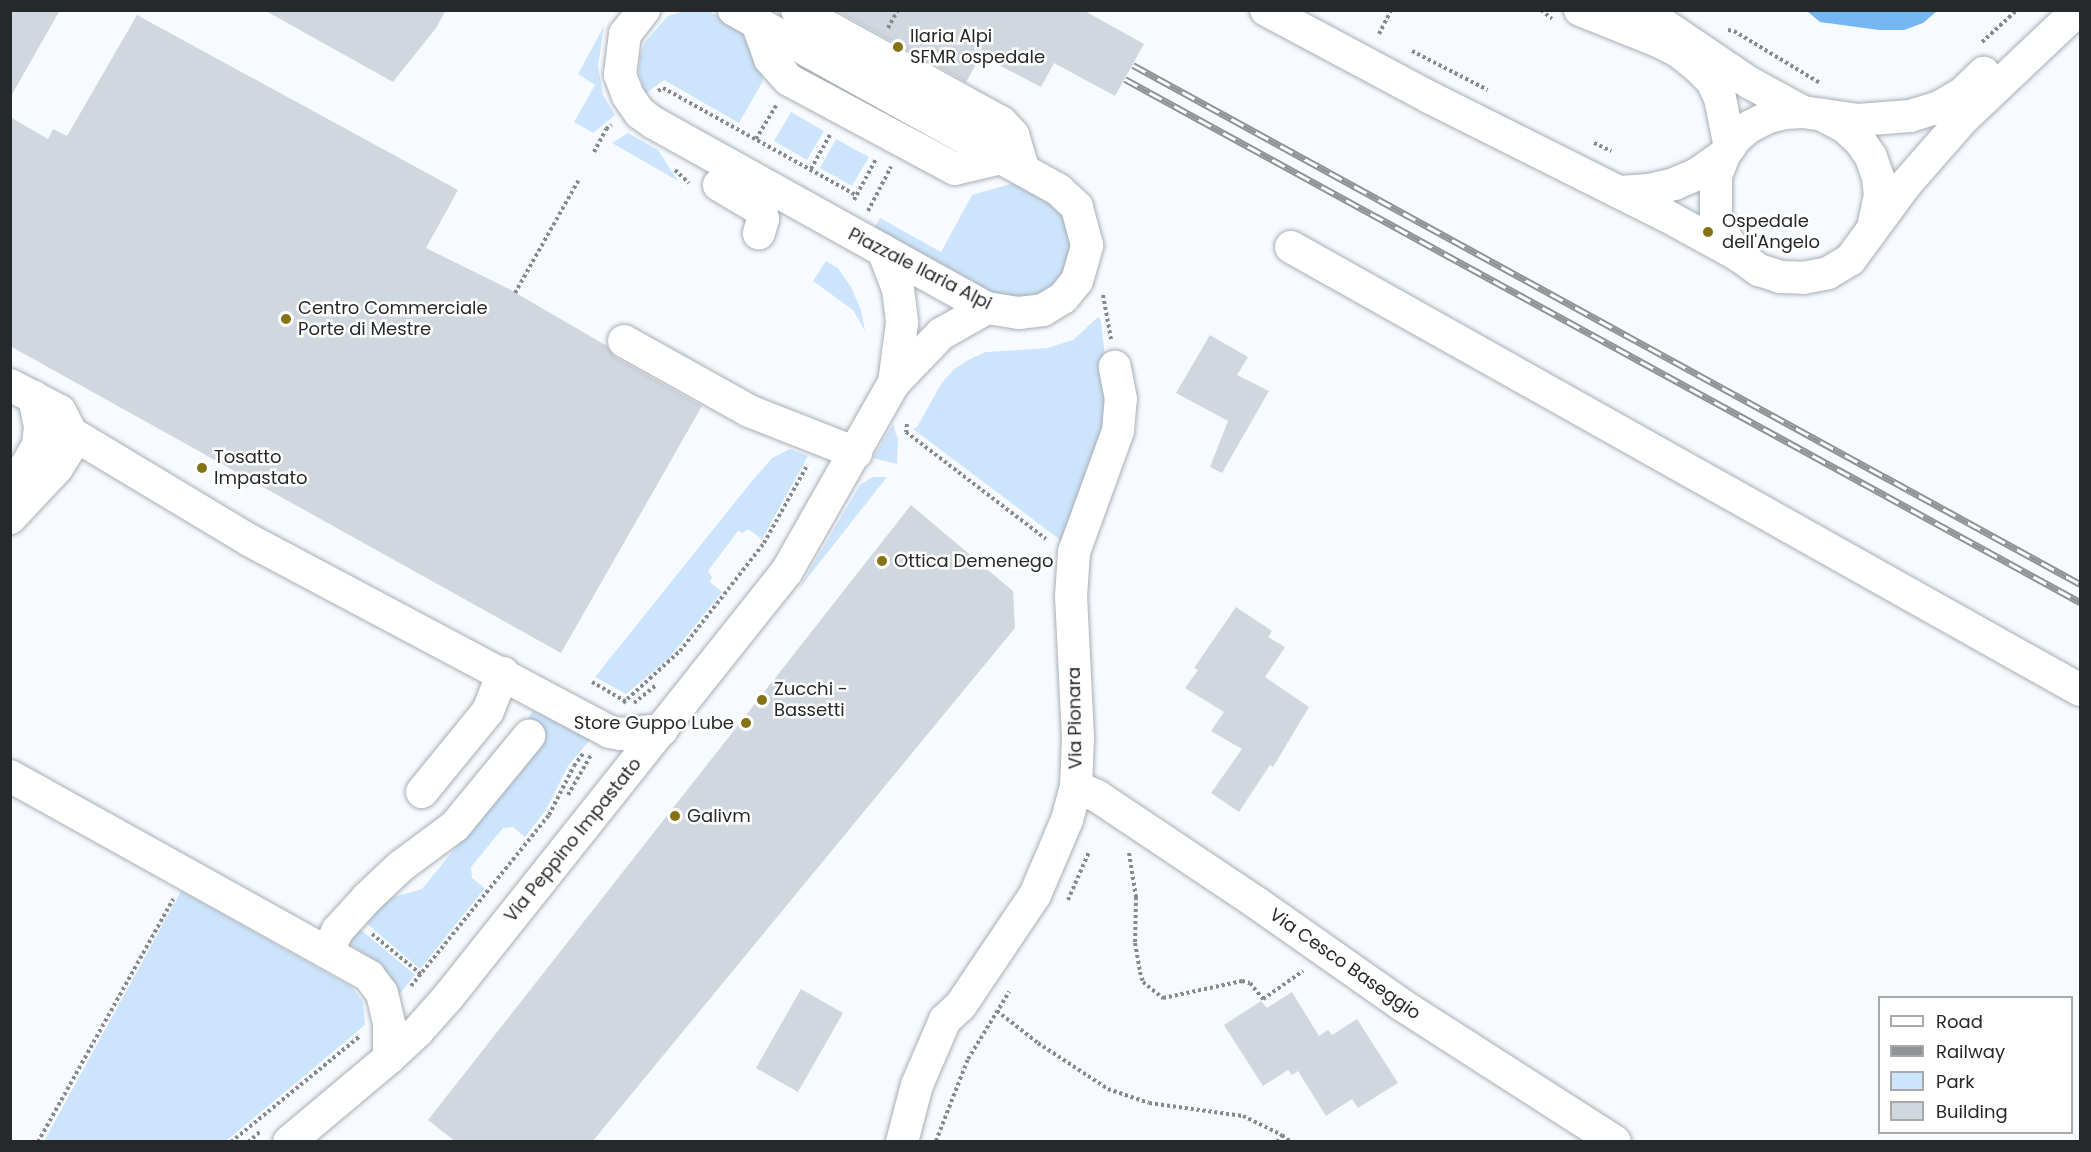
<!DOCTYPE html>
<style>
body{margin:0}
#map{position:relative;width:2091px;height:1152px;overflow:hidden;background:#f7fbff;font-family:Poppins,sans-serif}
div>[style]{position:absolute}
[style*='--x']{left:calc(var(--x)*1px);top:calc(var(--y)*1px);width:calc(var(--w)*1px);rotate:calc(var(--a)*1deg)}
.green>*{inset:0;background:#cde5fc}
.water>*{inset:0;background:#75b7f3}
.building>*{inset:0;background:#d1d7de}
.path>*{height:4px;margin-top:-2px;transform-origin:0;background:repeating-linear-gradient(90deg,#878a8d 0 3px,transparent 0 6px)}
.roads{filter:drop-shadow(0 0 2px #a8aeb5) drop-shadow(0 0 2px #a8aeb5)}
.minor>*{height:32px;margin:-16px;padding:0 16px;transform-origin:16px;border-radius:16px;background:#fff}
.rail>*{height:7px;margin-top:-3.5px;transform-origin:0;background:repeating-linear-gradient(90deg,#fff 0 14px,#8f9396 0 28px);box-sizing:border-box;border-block:2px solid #8f9396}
.dots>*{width:16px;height:16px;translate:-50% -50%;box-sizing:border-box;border:3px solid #fff;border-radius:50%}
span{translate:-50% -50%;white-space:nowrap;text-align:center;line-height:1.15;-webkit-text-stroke:5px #fff;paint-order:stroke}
.poi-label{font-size:18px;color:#26292b}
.left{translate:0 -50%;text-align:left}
.right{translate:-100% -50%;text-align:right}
.street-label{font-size:18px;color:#26292b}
.frame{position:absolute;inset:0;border:12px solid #26292b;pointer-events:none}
.legend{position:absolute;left:1878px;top:996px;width:195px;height:138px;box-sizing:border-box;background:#fff;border:2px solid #a8a9aa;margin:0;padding:8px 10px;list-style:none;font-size:18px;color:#26292b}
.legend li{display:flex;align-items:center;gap:12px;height:30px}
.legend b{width:30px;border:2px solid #a8a9aa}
</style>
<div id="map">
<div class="green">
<i style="clip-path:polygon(684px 11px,708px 11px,749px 31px,763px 81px,739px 123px,664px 80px,645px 94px,639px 72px,640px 56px,645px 42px,668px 16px)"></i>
<i style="clip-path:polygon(604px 26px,598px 66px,603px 95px,615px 115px,593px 133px,574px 122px,595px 85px,578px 74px)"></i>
<i style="clip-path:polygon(791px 112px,824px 131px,807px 160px,774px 141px)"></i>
<i style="clip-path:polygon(628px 133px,658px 150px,678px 181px,612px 143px)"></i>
<i style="clip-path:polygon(836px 139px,869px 157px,852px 186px,820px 168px)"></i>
<i style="clip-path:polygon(1021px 181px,1052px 201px,1065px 215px,1074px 248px,1062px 281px,1042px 298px,1004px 301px,873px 230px,880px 218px,941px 252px,972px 195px)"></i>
<i style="clip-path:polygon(826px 261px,838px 268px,851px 287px,861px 310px,865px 331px,853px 310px,813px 281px)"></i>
<i style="clip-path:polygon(1098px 317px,1101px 321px,1113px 427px,1067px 545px,913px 429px,917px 427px,941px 384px,954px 369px,970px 359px,986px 352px,1047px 348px,1073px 340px)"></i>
<i style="clip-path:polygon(893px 424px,898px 439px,897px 464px,873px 458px)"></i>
<i style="clip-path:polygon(790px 449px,808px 456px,762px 539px,748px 529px,743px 533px,738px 531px,708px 571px,712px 577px,710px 582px,722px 592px,668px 659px,626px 694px,595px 677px,752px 481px,772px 458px)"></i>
<i style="clip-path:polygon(872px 477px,887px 477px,798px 590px,860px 485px)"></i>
<i style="clip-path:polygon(533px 710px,590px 740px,568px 766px,546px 810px,525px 837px,513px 827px,503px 828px,471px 867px,472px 878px,485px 888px,420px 969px,365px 922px,390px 898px,422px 889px,541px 743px,520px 731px)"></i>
<i style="clip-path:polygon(181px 891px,352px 987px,363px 1002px,365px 1025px,226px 1141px,44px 1141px)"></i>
<i style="clip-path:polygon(360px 929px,415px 975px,399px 995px,382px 965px,348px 943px)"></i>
</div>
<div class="water">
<i style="clip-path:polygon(1807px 11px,1937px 11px,1923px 23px,1904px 30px,1879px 30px,1820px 22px)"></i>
</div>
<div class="building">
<i style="clip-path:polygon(10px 10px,60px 10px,10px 98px)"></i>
<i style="clip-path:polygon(264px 10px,446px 10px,436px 28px,393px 82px)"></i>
<i style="clip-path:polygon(835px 10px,1083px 10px,1144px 44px,1115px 96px,1054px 63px,1041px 87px,981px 56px,966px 82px)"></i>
<i style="clip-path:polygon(137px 15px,458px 190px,426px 248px,509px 289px,607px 346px,615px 357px,702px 406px,561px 653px,10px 346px,10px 117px,48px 139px,53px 129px,67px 136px)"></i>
<i style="clip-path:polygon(1210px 335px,1248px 357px,1237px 375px,1269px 391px,1222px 473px,1210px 467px,1228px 421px,1176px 393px)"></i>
<i style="clip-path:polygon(911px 505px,1013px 591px,1015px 628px,592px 1142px,456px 1142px,428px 1120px)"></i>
<i style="clip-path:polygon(1236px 607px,1272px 631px,1268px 637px,1285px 647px,1265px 677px,1309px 707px,1273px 767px,1270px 765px,1239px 812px,1211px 793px,1242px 749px,1211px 731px,1224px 712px,1185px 688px,1198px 670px,1194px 668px)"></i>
<i style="clip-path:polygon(801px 989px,843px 1013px,798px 1092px,756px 1068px)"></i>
<i style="clip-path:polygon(1292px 992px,1319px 1036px,1328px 1030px,1332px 1035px,1357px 1019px,1398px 1083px,1358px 1108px,1352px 1099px,1326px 1116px,1298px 1071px,1292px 1075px,1288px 1070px,1263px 1086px,1224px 1025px,1261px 1001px,1267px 1008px)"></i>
</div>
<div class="path">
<i style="--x:1541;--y:10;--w:14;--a:39"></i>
<i style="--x:888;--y:28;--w:21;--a:-61"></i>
<i style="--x:1728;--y:30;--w:6;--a:9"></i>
<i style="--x:1734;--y:31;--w:100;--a:31.2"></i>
<i style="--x:1379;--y:34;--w:27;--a:-63"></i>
<i style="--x:1982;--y:42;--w:47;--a:-42.4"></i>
<i style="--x:1412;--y:51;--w:85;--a:27.2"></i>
<i style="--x:658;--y:91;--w:6;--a:-31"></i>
<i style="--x:663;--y:88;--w:221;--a:29"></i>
<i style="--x:756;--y:139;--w:39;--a:-59"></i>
<i style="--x:1594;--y:143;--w:19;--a:25"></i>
<i style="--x:594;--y:152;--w:26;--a:-62"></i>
<i style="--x:606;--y:129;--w:7;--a:-34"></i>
<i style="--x:811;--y:169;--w:39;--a:-61"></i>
<i style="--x:675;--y:170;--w:19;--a:43"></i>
<i style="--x:854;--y:200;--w:47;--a:-61.8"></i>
<i style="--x:868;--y:211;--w:50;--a:-62.4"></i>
<i style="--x:515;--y:293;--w:129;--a:-60.6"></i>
<i style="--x:1103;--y:295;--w:45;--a:79.7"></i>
<i style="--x:907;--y:424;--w:8;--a:97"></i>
<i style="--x:906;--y:432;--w:176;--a:37.4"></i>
<i style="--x:592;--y:682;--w:39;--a:30"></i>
<i style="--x:623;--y:703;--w:77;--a:-42.4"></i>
<i style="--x:680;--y:651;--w:137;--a:-52.1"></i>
<i style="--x:764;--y:543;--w:90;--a:-60.9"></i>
<i style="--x:634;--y:703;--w:28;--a:-39"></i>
<i style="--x:568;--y:795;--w:46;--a:-60.1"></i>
<i style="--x:1129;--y:853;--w:45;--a:81"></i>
<i style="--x:1136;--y:897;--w:46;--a:91.2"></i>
<i style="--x:1135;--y:943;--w:29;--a:80"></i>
<i style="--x:1140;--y:972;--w:10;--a:73"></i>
<i style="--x:1143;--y:982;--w:26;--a:39"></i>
<i style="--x:1163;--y:998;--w:81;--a:-12.1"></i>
<i style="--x:1242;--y:981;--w:8;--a:14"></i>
<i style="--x:1250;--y:983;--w:21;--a:51"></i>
<i style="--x:1263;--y:999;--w:49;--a:-35"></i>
<i style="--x:1068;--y:900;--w:52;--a:-66.4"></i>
<i style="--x:372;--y:934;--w:65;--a:39.4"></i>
<i style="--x:411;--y:986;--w:220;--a:-51.1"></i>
<i style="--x:549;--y:815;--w:55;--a:-63"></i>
<i style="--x:574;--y:766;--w:17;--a:-54"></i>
<i style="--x:997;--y:1011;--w:52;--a:38"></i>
<i style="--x:1038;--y:1043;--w:84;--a:33.3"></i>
<i style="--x:1108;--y:1089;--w:43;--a:18.9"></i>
<i style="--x:1149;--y:1103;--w:95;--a:7.9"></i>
<i style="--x:1243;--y:1116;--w:43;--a:26"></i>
<i style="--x:936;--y:1141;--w:88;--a:-68.7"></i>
<i style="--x:968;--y:1059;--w:79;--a:-58.5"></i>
<i style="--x:38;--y:1142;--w:278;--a:-60.9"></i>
<i style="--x:231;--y:1142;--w:166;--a:-39.4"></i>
<i style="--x:248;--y:1142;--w:17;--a:-40"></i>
<i style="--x:1277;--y:1142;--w:9;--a:-54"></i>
<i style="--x:1282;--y:1135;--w:11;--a:38"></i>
</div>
<div class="roads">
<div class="minor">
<i style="--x:644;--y:10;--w:31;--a:128"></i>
<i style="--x:625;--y:34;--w:41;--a:97"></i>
<i style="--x:620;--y:75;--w:22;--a:69"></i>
<i style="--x:628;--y:96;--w:21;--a:55"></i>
<i style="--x:640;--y:113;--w:17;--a:36"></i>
<i style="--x:654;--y:123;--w:381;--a:29.1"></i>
<i style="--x:987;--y:308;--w:32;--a:9"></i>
<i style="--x:1019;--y:313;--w:24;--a:-7"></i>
<i style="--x:1043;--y:310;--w:23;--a:-31"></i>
<i style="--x:1063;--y:298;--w:22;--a:-51"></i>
<i style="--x:1077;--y:281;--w:37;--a:-74"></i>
<i style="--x:1087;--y:245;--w:39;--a:-105"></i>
<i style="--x:1077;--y:207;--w:25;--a:-137"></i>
<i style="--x:1059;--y:190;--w:372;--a:-151"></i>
<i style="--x:797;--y:10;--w:233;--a:28.8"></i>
<i style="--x:1001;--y:122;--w:18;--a:47"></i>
<i style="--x:1013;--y:135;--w:37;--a:73"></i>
<i style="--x:1266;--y:10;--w:185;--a:28.1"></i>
<i style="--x:1429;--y:97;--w:264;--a:26.6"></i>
<i style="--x:1665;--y:215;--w:83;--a:28.7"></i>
<i style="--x:1738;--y:255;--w:26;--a:36"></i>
<i style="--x:1759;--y:270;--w:22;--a:18"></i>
<i style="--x:1780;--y:277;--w:23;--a:2"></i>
<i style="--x:1803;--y:278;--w:25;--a:-11"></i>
<i style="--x:1828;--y:273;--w:26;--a:-31"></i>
<i style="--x:1850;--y:260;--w:94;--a:-53.6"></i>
<i style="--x:1906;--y:184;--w:85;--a:-48.8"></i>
<i style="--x:1962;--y:120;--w:160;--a:-43.5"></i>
<i style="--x:1580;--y:10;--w:84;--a:21.7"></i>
<i style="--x:1658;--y:41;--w:22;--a:27"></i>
<i style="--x:1678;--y:51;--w:26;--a:39"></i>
<i style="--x:1698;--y:67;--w:20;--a:45"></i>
<i style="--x:1712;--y:81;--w:19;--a:65"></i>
<i style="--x:1720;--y:98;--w:50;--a:78.5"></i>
<i style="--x:1642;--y:10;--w:130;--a:34.1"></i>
<i style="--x:1750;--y:83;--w:60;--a:28.7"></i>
<i style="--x:757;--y:23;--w:38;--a:70"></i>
<i style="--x:770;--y:59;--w:28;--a:48"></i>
<i style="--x:789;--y:80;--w:188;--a:28.2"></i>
<i style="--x:955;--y:169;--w:48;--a:-13.2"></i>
<i style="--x:1826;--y:117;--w:21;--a:28"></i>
<i style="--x:1845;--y:127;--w:21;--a:43"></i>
<i style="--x:1860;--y:141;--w:19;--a:55"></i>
<i style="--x:1871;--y:157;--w:21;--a:71"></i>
<i style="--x:1878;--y:177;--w:18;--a:84"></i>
<i style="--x:1880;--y:195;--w:30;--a:102"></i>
<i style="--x:719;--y:185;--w:49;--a:30.8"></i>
<i style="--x:761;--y:210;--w:9;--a:77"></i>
<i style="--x:763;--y:219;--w:15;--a:106"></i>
<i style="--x:1620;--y:192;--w:29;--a:-4"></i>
<i style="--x:1649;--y:190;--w:26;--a:-13"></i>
<i style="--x:1674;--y:184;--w:25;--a:-23"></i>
<i style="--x:1697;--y:174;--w:33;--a:-35"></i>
<i style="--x:1291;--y:247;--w:905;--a:29.31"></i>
<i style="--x:883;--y:250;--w:42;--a:69"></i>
<i style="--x:898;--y:289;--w:34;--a:83"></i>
<i style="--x:902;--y:323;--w:61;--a:97.6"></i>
<i style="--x:1738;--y:255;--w:24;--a:-126"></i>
<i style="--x:1724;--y:236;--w:22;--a:-112"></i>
<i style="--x:1716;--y:216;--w:40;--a:-90"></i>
<i style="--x:1716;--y:176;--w:22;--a:-69"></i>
<i style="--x:1724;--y:155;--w:21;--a:-55"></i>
<i style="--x:1736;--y:138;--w:17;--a:-40"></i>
<i style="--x:1749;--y:127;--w:22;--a:-27"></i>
<i style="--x:1769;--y:117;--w:16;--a:-14"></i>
<i style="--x:1785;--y:113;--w:18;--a:-3"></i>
<i style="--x:1803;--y:112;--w:56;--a:8.3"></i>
<i style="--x:1858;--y:120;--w:52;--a:-4.4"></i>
<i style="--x:1910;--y:116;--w:30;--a:-17"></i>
<i style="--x:1939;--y:107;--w:28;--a:-30"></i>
<i style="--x:1963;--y:93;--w:29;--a:-44"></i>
<i style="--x:624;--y:341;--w:143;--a:29.2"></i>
<i style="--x:749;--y:411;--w:115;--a:21.4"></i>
<i style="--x:10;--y:385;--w:56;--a:27.5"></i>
<i style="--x:60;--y:411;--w:25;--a:63"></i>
<i style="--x:71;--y:433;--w:19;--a:102"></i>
<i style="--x:67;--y:452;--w:19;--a:122"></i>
<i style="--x:57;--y:468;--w:69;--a:133.2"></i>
<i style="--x:71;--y:433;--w:208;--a:31"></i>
<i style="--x:249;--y:540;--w:409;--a:28"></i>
<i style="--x:610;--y:732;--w:11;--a:10"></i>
<i style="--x:621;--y:734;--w:41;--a:-5.6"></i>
<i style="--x:10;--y:482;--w:23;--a:-45"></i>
<i style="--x:26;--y:466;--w:24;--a:-60"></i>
<i style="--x:38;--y:445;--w:19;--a:-84"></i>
<i style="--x:40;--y:426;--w:30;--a:-102"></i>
<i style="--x:10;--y:776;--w:411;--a:29.1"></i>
<i style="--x:369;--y:976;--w:21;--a:53"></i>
<i style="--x:382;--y:993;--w:31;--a:77"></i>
<i style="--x:389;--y:1023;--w:35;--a:90"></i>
<i style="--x:1076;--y:787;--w:23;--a:23"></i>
<i style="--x:1097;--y:796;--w:192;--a:33.8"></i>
<i style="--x:1257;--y:903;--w:177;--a:35.1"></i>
<i style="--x:1402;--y:1005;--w:253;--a:32.7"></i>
<i style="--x:422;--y:792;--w:104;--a:-50.8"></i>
<i style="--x:488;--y:711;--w:41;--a:-68.5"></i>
<i style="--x:328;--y:951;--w:23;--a:-65"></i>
<i style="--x:338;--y:930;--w:43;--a:-47.8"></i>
<i style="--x:367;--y:898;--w:47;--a:-43.3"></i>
<i style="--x:401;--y:866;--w:67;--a:-36.5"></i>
<i style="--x:455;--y:826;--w:117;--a:-50.6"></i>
<i style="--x:289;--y:1142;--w:131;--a:-40"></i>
<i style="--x:389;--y:1058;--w:40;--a:-43"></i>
<i style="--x:418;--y:1031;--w:47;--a:-48.5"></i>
<i style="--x:449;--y:996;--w:543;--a:-51.5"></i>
<i style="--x:787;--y:571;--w:216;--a:-60.4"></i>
<i style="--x:894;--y:383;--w:68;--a:-46.2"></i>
<i style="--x:941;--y:334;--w:53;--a:-29.5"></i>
<i style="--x:902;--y:1142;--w:59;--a:-75.3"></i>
<i style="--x:917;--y:1085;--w:71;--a:-66.7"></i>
<i style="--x:945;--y:1020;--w:22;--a:-43"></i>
<i style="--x:961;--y:1005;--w:133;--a:-56.1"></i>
<i style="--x:1035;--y:895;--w:82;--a:-66.9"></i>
<i style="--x:1067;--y:820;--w:34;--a:-75"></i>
<i style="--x:1076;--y:787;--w:49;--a:-87.7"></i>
<i style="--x:1078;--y:738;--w:141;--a:-92.8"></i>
<i style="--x:1071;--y:597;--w:45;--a:-86.2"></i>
<i style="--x:1074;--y:552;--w:129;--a:-70"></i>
<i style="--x:1118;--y:431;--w:32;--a:-85"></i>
<i style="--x:1121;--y:399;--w:33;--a:-101"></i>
</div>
</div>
<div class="rail">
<i style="--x:1133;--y:65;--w:1080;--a:28.72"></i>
<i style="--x:1125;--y:79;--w:1089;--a:28.71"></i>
</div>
<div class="dots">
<i style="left:898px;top:47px;background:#847213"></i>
<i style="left:1708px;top:232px;background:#847213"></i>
<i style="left:286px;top:319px;background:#847213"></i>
<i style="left:202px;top:468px;background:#847213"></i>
<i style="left:882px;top:561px;background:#847213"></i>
<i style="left:762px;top:700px;background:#847213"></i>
<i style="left:746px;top:723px;background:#847213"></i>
<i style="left:675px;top:816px;background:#847213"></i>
</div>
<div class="poi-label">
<span class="left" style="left:910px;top:47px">Ilaria Alpi<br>SFMR ospedale</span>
<span class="left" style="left:1722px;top:232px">Ospedale<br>dell'Angelo</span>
<span class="left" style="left:298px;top:319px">Centro Commerciale<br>Porte di Mestre</span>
<span class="left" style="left:214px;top:468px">Tosatto<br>Impastato</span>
<span class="left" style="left:894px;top:561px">Ottica Demenego</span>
<span class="left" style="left:774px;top:700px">Zucchi -<br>Bassetti</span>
<span class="right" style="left:734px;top:723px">Store Guppo Lube</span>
<span class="left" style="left:687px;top:816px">Galivm</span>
</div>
<div class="street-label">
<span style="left:920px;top:269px;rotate:27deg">Piazzale Ilaria Alpi</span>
<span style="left:1075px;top:718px;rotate:-91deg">Via Pionara</span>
<span style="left:573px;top:840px;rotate:-51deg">Via Peppino Impastato</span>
<span style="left:1345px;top:964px;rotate:35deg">Via Cesco Baseggio</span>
</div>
<div class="frame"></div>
<ul class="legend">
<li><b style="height:8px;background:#fff"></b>Road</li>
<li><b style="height:8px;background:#8f9396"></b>Railway</li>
<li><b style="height:16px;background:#cde5fc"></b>Park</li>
<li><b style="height:16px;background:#d1d7de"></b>Building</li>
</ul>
</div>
